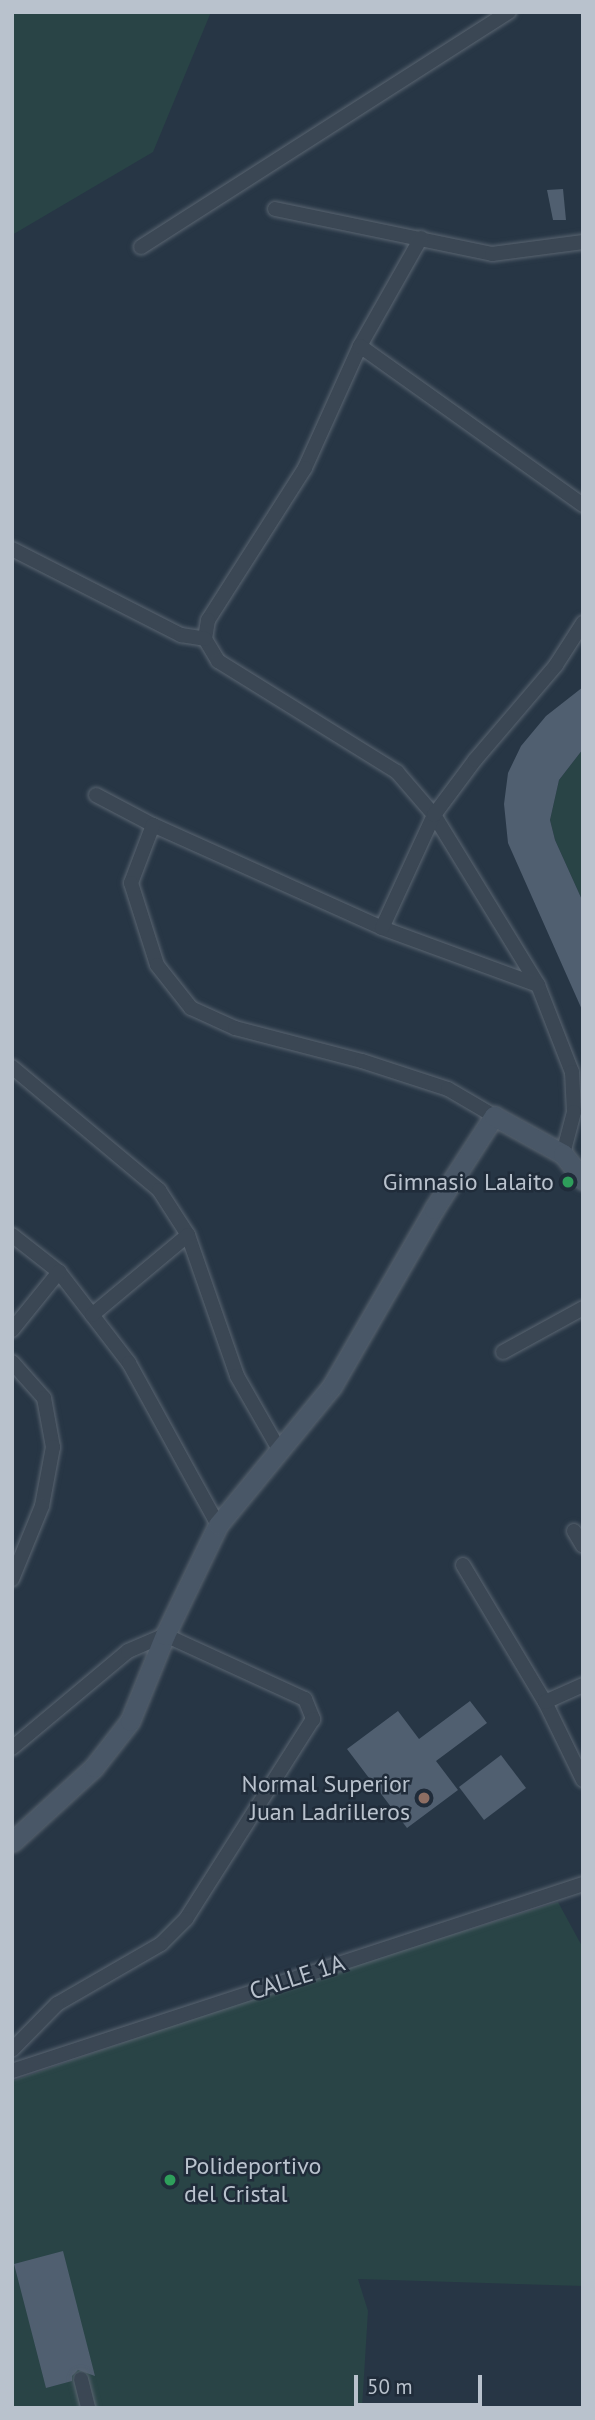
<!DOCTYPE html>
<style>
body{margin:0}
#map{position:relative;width:595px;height:2420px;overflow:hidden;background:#273645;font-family:"PT Sans",sans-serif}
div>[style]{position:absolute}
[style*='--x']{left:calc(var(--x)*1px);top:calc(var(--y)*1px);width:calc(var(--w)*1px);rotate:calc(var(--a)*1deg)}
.green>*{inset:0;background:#294446}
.building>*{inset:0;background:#505f70}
.roads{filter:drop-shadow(0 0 2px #5a6571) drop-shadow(0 0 2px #5a6571)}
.street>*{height:14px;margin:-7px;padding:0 7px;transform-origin:7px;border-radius:7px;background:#3b4754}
.secondary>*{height:19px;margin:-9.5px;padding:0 9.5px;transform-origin:9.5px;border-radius:9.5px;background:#495767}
.dots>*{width:19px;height:19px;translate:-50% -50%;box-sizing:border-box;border:4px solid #202c3a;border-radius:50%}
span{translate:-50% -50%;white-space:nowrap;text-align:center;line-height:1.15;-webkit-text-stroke:5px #202c3a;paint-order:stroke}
.poi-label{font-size:24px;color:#b9c2cd}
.right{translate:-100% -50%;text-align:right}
.left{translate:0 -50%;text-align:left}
.street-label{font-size:24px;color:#b9c2cd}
.frame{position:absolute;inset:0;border:14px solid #b9c2cd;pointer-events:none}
.scale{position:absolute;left:354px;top:2375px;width:128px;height:32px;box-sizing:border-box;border:4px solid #b9c2cd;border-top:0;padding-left:9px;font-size:21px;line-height:24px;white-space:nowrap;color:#b9c2cd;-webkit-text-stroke:5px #202c3a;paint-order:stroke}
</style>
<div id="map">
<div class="green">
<i style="clip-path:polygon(12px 12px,211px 12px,153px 152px,12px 235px)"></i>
<i style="clip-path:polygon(583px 749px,583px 902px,555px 840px,550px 820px,559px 780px)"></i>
<i style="clip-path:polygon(558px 1902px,583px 1948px,583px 2286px,358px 2279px,368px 2311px,362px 2408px,12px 2408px,12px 2081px,310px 1978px)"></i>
</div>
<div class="building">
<i style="clip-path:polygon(563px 189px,566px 220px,553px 220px,547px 190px)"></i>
<i style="clip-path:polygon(583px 687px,583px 749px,559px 780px,550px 820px,555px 840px,583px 902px,583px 1012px,508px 843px,504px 804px,508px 773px,521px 746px,546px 716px)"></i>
<i style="clip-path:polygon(470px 1701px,487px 1723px,436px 1761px,458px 1790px,407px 1828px,347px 1749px,398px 1711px,419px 1739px)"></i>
<i style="clip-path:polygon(501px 1755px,526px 1788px,484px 1820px,459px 1787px)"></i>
<i style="clip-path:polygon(63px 2251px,95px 2376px,78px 2370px,72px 2376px,72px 2381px,46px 2388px,14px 2264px)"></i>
</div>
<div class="roads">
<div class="street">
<i style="--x:275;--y:209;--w:222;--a:11.7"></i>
<i style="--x:492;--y:254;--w:92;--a:-7.5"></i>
<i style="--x:421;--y:238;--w:124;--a:119.5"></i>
<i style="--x:360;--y:346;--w:134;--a:114.3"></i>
<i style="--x:305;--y:468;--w:180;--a:122.5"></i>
<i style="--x:208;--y:620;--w:19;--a:99"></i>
<i style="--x:205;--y:639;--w:26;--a:59"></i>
<i style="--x:218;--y:661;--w:211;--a:31.8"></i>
<i style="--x:397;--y:772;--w:57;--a:49.3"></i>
<i style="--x:434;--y:815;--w:199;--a:58.5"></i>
<i style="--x:538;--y:985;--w:93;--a:68.7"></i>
<i style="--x:572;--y:1072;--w:40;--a:87.1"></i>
<i style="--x:574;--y:1112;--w:43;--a:104.7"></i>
<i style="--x:141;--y:247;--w:437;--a:-32.6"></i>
<i style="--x:360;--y:346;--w:274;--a:35.5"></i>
<i style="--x:12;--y:549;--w:190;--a:27"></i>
<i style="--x:181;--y:635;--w:24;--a:9"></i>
<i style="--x:96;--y:795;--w:64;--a:27.8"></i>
<i style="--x:153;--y:825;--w:251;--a:24.2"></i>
<i style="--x:382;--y:928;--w:166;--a:20.1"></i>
<i style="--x:153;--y:825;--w:62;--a:110.8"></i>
<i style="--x:131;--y:883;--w:86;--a:72.4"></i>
<i style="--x:157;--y:965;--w:55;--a:51.7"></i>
<i style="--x:191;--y:1008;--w:48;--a:24.4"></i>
<i style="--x:235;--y:1028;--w:131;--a:14.6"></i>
<i style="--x:362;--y:1061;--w:90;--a:18"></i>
<i style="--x:448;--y:1089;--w:53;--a:30.4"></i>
<i style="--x:382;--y:928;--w:124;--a:-65.3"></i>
<i style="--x:434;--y:815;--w:69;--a:-53.3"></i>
<i style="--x:475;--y:760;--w:125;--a:-49.5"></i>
<i style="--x:556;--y:665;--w:50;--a:-57.3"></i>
<i style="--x:12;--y:1067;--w:192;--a:39.9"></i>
<i style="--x:159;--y:1190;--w:54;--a:57.2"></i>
<i style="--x:188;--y:1235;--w:149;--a:70.8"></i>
<i style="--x:237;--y:1376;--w:86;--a:60.2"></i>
<i style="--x:12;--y:1235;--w:60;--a:38.2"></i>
<i style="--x:59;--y:1272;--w:115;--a:52.4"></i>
<i style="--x:129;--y:1363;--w:185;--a:61.2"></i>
<i style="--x:92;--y:1315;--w:125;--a:-39.8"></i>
<i style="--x:12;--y:1330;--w:75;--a:-51"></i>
<i style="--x:503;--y:1352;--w:91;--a:-28.8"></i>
<i style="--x:12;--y:1362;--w:48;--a:48.4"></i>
<i style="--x:44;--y:1398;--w:50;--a:79.6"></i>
<i style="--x:53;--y:1447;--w:60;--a:100.6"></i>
<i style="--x:42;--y:1506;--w:79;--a:112.3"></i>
<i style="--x:574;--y:1531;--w:17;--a:59"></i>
<i style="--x:463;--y:1565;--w:160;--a:59.1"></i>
<i style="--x:545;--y:1702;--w:87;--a:64"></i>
<i style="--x:545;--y:1702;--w:42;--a:-24.1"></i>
<i style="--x:12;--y:1748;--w:151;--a:-39.9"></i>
<i style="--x:128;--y:1651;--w:40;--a:-23.4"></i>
<i style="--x:165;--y:1635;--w:154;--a:24.6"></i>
<i style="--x:305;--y:1699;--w:22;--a:68"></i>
<i style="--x:313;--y:1719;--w:237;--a:122.4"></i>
<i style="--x:186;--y:1919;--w:35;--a:135"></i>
<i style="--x:161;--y:1944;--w:120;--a:150"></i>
<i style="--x:57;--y:2004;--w:64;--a:134.4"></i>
<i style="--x:12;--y:2071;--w:601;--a:-18.13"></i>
<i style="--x:81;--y:2379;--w:30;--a:76"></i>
</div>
<div class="secondary">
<i style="--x:12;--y:1842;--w:111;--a:-42.4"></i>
<i style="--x:94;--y:1767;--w:58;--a:-52"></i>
<i style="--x:130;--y:1721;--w:93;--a:-67.9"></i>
<i style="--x:165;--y:1635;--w:122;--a:-64.3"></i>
<i style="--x:218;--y:1525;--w:180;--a:-50.6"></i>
<i style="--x:332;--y:1386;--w:204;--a:-60"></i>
<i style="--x:434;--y:1209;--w:111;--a:-57.2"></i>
<i style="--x:494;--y:1116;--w:79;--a:28.8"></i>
<i style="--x:563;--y:1154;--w:33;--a:52"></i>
</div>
</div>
<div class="dots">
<i style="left:568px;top:1182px;background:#2e9e5b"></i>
<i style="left:424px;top:1798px;background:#8d6e63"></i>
<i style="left:170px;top:2180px;background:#2e9e5b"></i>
</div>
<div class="poi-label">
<span class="right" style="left:554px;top:1182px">Gimnasio Lalaito</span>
<span class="right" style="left:410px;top:1798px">Normal Superior<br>Juan Ladrilleros</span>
<span class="left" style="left:184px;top:2180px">Polideportivo<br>del Cristal</span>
</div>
<div class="street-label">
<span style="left:297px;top:1977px;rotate:-18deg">CALLE 1A</span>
</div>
<div class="frame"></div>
<div class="scale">50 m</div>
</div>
